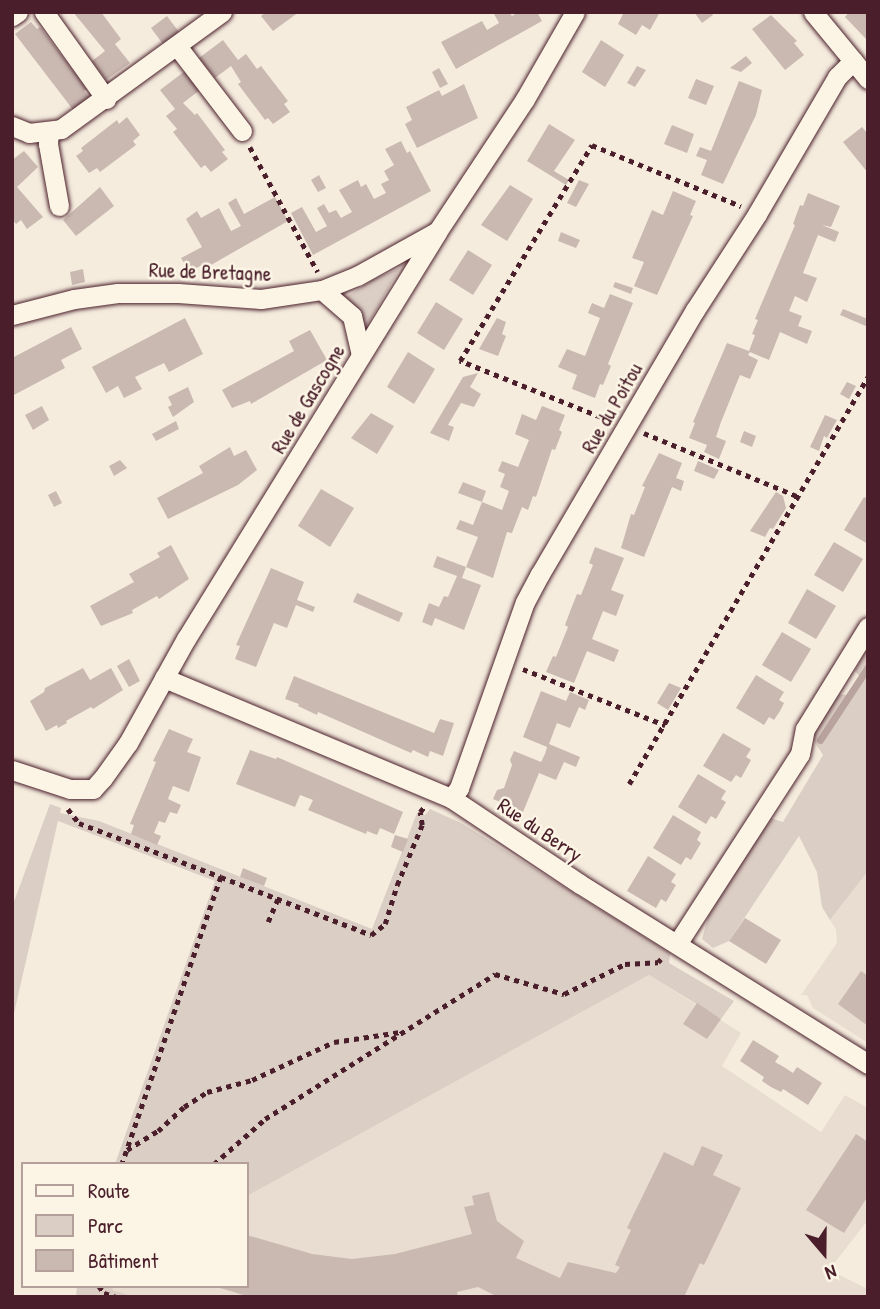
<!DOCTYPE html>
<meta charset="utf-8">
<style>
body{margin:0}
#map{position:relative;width:880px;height:1309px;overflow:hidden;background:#f5ecde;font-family:"Patrick Hand",sans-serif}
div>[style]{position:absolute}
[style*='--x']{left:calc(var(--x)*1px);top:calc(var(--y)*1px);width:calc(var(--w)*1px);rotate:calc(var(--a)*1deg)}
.built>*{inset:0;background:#e8ddd0}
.green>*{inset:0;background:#dbcec4}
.stream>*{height:7px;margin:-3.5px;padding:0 3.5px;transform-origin:3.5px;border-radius:3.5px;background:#b8a39e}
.building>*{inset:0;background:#cab9b1}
.path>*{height:4.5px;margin-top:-2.25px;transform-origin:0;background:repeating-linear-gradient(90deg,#4a1f2b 0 5px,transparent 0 10px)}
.roads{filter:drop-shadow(0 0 2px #4a1f2b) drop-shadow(0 0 2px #4a1f2b)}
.street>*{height:19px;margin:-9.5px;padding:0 9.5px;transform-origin:9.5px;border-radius:9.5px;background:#fcf5e5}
span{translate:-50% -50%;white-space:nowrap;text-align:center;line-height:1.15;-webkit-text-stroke:5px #fcf5e5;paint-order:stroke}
.street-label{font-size:21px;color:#4a1f2b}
.frame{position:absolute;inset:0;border:14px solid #4a1f2b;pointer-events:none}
.legend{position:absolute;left:21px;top:1162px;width:228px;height:126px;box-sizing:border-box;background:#fcf5e5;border:2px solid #b59f9b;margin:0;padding:9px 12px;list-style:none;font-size:21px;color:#4a1f2b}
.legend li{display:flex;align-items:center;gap:14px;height:35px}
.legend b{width:35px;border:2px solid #b59f9b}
.north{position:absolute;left:789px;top:1218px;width:70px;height:70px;-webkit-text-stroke:5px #fcf5e5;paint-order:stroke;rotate:160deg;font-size:19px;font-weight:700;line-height:28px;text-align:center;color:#4a1f2b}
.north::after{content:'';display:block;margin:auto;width:24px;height:32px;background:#4a1f2b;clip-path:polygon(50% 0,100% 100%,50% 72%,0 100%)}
</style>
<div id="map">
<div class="built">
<i style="clip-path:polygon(868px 871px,868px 1043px,813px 1008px,807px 995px,801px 995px,837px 943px,836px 929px,830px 920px)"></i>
<i style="clip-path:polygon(649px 975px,741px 1033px,722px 1066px,821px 1132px,845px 1095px,868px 1108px,868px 1220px,829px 1270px,868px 1289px,868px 1297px,135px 1297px,113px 1290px,112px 1286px,247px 1286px,247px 1196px)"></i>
</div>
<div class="green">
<i style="clip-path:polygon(400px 268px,379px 305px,366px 326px,356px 307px,344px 298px,373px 280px)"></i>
<i style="clip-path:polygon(868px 645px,868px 871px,830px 920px,822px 907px,817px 872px,799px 836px,729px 941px,713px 948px,702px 939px,708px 917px,767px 817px,783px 822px,823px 755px,812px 738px,816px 725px,835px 694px,848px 695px,860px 677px,855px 671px)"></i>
<i style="clip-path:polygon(50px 804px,61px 808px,60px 813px,99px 821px,372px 929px,417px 813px,425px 815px,430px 809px,461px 823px,670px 953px,669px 963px,734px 1001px,721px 1019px,649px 975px,247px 1196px,247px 1164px,115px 1164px,215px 881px,58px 821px,12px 1022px,12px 907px)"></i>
<i style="clip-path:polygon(77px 1286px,112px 1286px,113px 1290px,135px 1297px,76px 1297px)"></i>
</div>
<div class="stream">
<i style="--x:820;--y:740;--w:87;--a:-56.7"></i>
</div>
<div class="building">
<i style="clip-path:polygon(73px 12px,101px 12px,121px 39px,115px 44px,130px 63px,106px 80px,92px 61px,105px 51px)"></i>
<i style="clip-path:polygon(266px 12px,299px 12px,273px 31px,261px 16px)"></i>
<i style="clip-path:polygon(493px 12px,509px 12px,512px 16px,518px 12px,537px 12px,542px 21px,456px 69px,441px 42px,482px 21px,487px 30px,499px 23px)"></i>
<i style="clip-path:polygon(624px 12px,660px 12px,650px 30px,642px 25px,636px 35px,618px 24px)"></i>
<i style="clip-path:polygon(694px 12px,711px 12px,713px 15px,702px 23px)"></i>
<i style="clip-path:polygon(849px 12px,868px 12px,868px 41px,845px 17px)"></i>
<i style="clip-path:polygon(771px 15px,797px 41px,794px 43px,804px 55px,785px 70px,752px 29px)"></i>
<i style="clip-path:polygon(167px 16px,179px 32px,163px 44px,151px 28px)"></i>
<i style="clip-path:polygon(31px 22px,37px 29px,40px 27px,87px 89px,84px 91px,90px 99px,74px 111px,15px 34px)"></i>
<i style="clip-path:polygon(223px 40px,238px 60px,246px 54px,257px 69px,261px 66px,288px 101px,284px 104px,290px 112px,273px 124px,268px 118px,265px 120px,238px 84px,241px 82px,231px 66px,215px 78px,199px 58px)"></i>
<i style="clip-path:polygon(601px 40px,624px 55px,605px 87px,582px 72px)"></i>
<i style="clip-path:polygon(746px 56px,752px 63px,741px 72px,730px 68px)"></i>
<i style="clip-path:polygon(637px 66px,646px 70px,635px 87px,627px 83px)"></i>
<i style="clip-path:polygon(439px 68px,448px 84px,440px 88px,432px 72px)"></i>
<i style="clip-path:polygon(185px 71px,200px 90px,183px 103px,195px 115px,197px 113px,225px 150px,222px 152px,228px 159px,211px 172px,205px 165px,201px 168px,173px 132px,177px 129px,166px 116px,175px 109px,160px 90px)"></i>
<i style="clip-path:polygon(696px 79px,714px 86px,706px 105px,688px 98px)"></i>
<i style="clip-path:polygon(739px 81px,762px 90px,756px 115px,723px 184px,701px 175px,707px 160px,696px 156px,700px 147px,711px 151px)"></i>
<i style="clip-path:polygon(464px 84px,478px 118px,417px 148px,405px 124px,412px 120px,406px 107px,439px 90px,442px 96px)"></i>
<i style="clip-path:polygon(127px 117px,140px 135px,133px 141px,136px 145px,100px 172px,97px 168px,89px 173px,76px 156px,83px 151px,81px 148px,117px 120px,119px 124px)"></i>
<i style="clip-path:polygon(549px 124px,575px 140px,554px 171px,569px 180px,566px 185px,527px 161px)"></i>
<i style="clip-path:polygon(672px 125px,694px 134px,687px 153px,664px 144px)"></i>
<i style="clip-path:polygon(862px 127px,868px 134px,868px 173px,843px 142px)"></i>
<i style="clip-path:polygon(401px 141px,407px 153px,410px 151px,431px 191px,313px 255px,291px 213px,302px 207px,316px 232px,327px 226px,317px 208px,324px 204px,329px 213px,336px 210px,341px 218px,352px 212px,339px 190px,358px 180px,361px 187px,366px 184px,374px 199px,386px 193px,381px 184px,389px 180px,384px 171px,394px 165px,385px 149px)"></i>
<i style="clip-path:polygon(24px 151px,38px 167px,17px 187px,43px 217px,27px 229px,21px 220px,16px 224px,12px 219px,12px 160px)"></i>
<i style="clip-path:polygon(319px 175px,326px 188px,318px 192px,311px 180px)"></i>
<i style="clip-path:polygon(579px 180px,589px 184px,576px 207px,567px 203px)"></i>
<i style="clip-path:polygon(510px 185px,533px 199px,507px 241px,481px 225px)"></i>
<i style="clip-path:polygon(100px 187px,114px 206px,76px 236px,63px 220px)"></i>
<i style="clip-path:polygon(673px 191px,696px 201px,690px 215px,693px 216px,657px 295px,634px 286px,644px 262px,632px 258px,652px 210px,663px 215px)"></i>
<i style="clip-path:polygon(808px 193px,840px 206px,831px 227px,822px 225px,839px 232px,835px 242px,818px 235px,803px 273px,817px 278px,807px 302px,795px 296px,789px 311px,802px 316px,798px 326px,812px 331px,807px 344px,780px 332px,769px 360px,750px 352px,748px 355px,758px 360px,750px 379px,740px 375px,721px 422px,716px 437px,726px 441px,719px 459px,704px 452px,707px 445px,689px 438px,695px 423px,693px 422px,727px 343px,749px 351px,755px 335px,752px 334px,758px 320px,755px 319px,795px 225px,793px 224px,800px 205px,803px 206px)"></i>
<i style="clip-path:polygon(275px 197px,288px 221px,204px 269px,202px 265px,189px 272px,181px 258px,202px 247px,186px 219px,197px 211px,201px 218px,219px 208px,231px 231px,241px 226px,228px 203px,236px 198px,244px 214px)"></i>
<i style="clip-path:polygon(561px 232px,580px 240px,576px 248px,558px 241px)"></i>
<i style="clip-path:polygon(468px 250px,492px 265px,473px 295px,449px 280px)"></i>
<i style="clip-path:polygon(83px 269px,85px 282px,72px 285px,70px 272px)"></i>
<i style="clip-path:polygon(615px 282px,633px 288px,631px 294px,613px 287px)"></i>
<i style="clip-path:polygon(610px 294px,633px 303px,608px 364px,611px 366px,603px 385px,600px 384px,595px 398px,572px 389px,577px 375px,558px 367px,567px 349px,585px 356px,600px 318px,588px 313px,592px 303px,604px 308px)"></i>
<i style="clip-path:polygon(436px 302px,463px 319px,444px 350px,417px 333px)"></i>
<i style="clip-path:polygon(843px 309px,868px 319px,868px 327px,840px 315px)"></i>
<i style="clip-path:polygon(185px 318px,203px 354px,169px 372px,164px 363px,135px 377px,142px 389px,124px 398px,118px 386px,106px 393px,92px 367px)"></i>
<i style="clip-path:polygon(497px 318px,506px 322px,502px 334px,506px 336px,498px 356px,479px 349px)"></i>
<i style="clip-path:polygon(71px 327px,82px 349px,61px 360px,65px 368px,12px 396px,12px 358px)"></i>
<i style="clip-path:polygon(310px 330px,327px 360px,251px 404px,250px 401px,232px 408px,222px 390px,294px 351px,289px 341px)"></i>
<i style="clip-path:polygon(408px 352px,435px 369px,414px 404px,387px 387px)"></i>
<i style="clip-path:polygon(478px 373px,470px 387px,481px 394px,474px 407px,461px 403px,448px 425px,454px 427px,449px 441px,430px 433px,463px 377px)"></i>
<i style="clip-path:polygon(847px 382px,856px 386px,849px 399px,840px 394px)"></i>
<i style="clip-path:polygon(188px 387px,194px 402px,173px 417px,168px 407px,172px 405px,168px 397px)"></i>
<i style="clip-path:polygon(42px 406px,49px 420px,33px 430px,25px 415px)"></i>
<i style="clip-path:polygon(542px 406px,565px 415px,559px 430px,562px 432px,555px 450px,552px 449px,536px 497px,533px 496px,528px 510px,522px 507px,512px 533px,507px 532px,493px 578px,466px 567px,478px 537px,456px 529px,460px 520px,473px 525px,482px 502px,458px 493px,463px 482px,486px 491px,482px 502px,502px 510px,509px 491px,500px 487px,505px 474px,498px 471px,502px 461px,518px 467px,529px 440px,515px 434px,522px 414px,536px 420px)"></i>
<i style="clip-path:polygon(371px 413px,394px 426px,377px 454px,351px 438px)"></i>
<i style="clip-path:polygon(825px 415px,837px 420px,827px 438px,824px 436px,819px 451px,810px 447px)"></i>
<i style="clip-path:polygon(176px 421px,179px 429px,156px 441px,152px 434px)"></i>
<i style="clip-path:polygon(744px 431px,756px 436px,752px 447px,740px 442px)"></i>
<i style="clip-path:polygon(230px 447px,234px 456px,246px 450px,257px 470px,238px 485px,168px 519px,157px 498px,203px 473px,199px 466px)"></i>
<i style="clip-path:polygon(659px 453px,682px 463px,676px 478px,684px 481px,681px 491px,672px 487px,644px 557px,621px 548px,631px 514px,634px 515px,645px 487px,642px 486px)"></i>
<i style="clip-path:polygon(120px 460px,127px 468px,114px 476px,109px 466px)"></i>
<i style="clip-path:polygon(698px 461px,719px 470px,714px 479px,694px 471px)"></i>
<i style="clip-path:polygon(321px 489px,354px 508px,330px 547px,298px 526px)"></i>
<i style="clip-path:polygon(56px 491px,62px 503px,54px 507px,48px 495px)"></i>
<i style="clip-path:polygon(776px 492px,783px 496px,786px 508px,773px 529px,770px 528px,765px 537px,750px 531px)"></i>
<i style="clip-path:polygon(864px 497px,868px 499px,868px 544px,844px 530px)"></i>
<i style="clip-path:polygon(834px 542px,863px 559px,843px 592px,814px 575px)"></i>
<i style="clip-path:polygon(171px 545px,189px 579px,159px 599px,157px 596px,132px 610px,133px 613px,101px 626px,90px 606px,134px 582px,129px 574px,160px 557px,157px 553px)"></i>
<i style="clip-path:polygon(595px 547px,624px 558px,611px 590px,624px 595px,616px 616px,603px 611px,592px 639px,619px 650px,614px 662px,587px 651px,574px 683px,546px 672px,553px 656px,556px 657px,568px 627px,565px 625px,571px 609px,577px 594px,581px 595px,593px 565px,589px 563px)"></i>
<i style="clip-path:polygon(437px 556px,466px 567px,462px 578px,481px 585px,464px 630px,435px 618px,432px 626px,422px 622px,429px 603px,439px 607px,444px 596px,448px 597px,457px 576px,433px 567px)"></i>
<i style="clip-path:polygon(271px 568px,304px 582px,297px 600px,315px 607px,313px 612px,296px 605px,287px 628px,274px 623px,256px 667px,235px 659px,240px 646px,236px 645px)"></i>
<i style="clip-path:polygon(807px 589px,836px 606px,816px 639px,788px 623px)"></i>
<i style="clip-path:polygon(357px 593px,403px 613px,399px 622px,353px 602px)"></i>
<i style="clip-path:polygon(782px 632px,811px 649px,791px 682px,762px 665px)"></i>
<i style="clip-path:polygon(129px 659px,140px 681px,129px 687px,117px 666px)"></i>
<i style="clip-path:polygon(83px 668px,90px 680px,111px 668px,123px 690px,93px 709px,91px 707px,66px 721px,67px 723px,58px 728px,57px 725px,46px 731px,30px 701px,44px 692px,45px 688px)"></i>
<i style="clip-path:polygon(756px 675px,784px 692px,779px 700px,784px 703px,780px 711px,774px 720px,769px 717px,764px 725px,736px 708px)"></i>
<i style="clip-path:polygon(294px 676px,434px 733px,440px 719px,454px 723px,443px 756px,430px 751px,428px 757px,413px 750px,411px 753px,318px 712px,317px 715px,298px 706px,299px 704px,285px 699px)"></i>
<i style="clip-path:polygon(669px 683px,681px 688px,668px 710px,657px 703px)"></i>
<i style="clip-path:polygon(541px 691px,566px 701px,570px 692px,589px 700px,585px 710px,579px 707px,570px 728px,557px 723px,549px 744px,580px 757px,576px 767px,564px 762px,556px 780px,539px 773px,523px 812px,493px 799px,497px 790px,504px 788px,512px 765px,510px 760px,514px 751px,541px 762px,545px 754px,547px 747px,523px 737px)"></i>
<i style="clip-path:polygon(169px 729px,193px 739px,187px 752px,201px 757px,189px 792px,173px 786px,168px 799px,181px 805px,177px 814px,170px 812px,165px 823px,159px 821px,154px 833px,161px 836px,157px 845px,131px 834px,134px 825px,130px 824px,156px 762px,153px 761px)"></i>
<i style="clip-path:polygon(723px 733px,751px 749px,746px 757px,751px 760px,741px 778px,736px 775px,731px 782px,703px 766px)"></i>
<i style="clip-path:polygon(250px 750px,276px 759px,277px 757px,403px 812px,394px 834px,380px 828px,377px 835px,367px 831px,366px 834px,308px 810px,313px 800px,300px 795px,295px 807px,236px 784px)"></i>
<i style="clip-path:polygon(698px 774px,726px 791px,721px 799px,726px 802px,716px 819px,711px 816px,706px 824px,678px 807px)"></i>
<i style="clip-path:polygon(673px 815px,701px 832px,697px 840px,701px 843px,691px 860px,686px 857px,681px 865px,653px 848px)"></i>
<i style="clip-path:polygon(395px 835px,408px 839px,403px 852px,391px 847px)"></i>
<i style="clip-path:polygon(648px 856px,676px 874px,671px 882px,676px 885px,666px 902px,661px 899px,656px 908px,627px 891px)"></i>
<i style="clip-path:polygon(243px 868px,267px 878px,264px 886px,240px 877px)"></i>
<i style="clip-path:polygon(745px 918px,781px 940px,766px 964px,729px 941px)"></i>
<i style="clip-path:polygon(861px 971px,868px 976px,868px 1026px,838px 1004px)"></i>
<i style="clip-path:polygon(697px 1003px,721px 1019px,707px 1039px,683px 1024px)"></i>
<i style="clip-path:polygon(753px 1040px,779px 1056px,775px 1062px,784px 1067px,793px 1073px,797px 1067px,822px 1083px,808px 1105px,783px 1089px,781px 1092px,771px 1087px,762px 1081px,764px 1077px,740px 1061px)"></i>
<i style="clip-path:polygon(856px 1134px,868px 1142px,868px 1196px,844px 1233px,806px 1210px)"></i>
<i style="clip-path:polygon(702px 1146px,723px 1155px,713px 1175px,741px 1188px,704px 1265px,700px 1263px,684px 1297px,498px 1297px,478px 1287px,457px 1292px,458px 1297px,250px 1297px,217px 1287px,247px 1286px,247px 1235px,312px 1254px,352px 1259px,395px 1254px,472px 1234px,464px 1207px,474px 1205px,472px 1196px,489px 1192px,497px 1221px,524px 1241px,516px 1258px,560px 1278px,568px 1262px,616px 1273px,620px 1267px,615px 1265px,631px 1230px,627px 1228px,664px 1152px,693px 1166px)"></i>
</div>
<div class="path">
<i style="--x:250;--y:147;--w:142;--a:61.5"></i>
<i style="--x:610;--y:421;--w:162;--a:-158.2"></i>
<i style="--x:460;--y:361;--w:253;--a:-58.6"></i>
<i style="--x:592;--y:145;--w:161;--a:22.3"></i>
<i style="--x:644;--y:433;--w:168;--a:22.4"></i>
<i style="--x:523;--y:669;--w:153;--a:21.5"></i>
<i style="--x:629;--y:784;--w:472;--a:-59.6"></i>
<i style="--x:68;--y:809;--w:18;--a:52"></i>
<i style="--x:79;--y:823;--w:152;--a:20.8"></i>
<i style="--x:221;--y:877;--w:304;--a:109"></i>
<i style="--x:221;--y:877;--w:161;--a:21.1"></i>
<i style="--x:371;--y:935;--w:18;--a:-38"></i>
<i style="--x:385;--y:924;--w:41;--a:-72.9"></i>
<i style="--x:397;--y:885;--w:65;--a:-67.4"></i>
<i style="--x:422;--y:825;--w:13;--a:-99"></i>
<i style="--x:420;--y:812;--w:6;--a:-51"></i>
<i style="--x:268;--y:922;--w:25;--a:-67"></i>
<i style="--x:127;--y:1150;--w:36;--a:-32"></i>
<i style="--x:158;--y:1131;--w:35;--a:-43"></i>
<i style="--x:184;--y:1107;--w:27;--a:-33"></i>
<i style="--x:207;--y:1092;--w:47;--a:-14.9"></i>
<i style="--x:252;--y:1080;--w:90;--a:-24.9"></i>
<i style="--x:334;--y:1042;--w:67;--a:-8.6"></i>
<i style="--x:214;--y:1164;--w:68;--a:-41.4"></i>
<i style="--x:265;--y:1119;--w:272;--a:-32.2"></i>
<i style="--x:495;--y:974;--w:72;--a:16.2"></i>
<i style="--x:564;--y:994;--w:68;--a:-26.2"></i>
<i style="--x:625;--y:964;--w:33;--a:-3"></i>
<i style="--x:658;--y:962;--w:4;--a:-45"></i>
<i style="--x:99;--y:1286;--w:9;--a:54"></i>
<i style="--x:104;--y:1293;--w:13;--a:18"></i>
</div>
<div class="roads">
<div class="street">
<i style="--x:44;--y:12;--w:107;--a:54.5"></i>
<i style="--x:813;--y:12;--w:87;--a:50.6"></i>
<i style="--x:12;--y:16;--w:7;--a:-34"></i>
<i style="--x:177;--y:46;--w:107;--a:52.6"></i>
<i style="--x:12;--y:126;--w:18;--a:22"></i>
<i style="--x:29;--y:133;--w:32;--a:-7"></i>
<i style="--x:61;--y:129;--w:199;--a:-36"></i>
<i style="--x:49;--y:132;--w:12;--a:95"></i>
<i style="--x:48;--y:144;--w:63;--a:79.9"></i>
<i style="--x:322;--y:290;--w:40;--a:41"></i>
<i style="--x:352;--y:316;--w:39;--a:77"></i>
<i style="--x:12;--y:315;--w:64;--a:-14.5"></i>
<i style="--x:74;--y:299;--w:44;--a:-7.8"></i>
<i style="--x:118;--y:293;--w:60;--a:0"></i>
<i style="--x:178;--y:293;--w:83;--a:4.1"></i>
<i style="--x:261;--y:299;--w:62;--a:-8.4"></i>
<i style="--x:322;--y:290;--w:38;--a:-22"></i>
<i style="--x:357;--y:276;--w:90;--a:-29.1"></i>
<i style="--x:164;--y:678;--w:311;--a:22.7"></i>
<i style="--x:451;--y:798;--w:155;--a:33.7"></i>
<i style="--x:580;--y:884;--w:340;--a:32"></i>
<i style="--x:12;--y:770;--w:61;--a:18.1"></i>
<i style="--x:70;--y:789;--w:23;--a:0"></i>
<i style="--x:93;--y:789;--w:15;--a:-48"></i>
<i style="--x:103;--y:778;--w:43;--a:-54.5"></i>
<i style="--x:128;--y:743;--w:119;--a:-60.9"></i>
<i style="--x:186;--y:639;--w:478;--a:-58.3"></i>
<i style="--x:437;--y:232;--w:159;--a:-56.5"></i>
<i style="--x:525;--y:99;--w:100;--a:-60.1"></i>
<i style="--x:451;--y:798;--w:13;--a:-51"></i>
<i style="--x:459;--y:788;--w:197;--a:-70.5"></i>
<i style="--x:525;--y:602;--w:32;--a:-62"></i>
<i style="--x:540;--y:574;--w:306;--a:-59.6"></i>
<i style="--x:695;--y:310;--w:114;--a:-57.1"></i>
<i style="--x:757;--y:214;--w:159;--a:-59.7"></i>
<i style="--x:837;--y:77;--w:23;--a:-45"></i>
<i style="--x:677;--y:944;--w:226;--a:-57.1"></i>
<i style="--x:800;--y:754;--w:25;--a:-79"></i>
<i style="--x:805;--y:729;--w:120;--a:-58.3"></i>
</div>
</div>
<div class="street-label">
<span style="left:210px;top:272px;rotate:2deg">Rue de Bretagne</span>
<span style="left:308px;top:399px;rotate:-59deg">Rue de Gascogne</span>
<span style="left:612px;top:408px;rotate:-60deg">Rue du Poitou</span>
<span style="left:540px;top:830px;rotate:34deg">Rue du Berry</span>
</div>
<div class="frame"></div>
<ul class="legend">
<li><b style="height:9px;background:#fcf5e5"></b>Route</li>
<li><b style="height:19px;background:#dbcec4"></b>Parc</li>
<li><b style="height:19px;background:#cab9b1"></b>Bâtiment</li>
</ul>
<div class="north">N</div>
</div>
